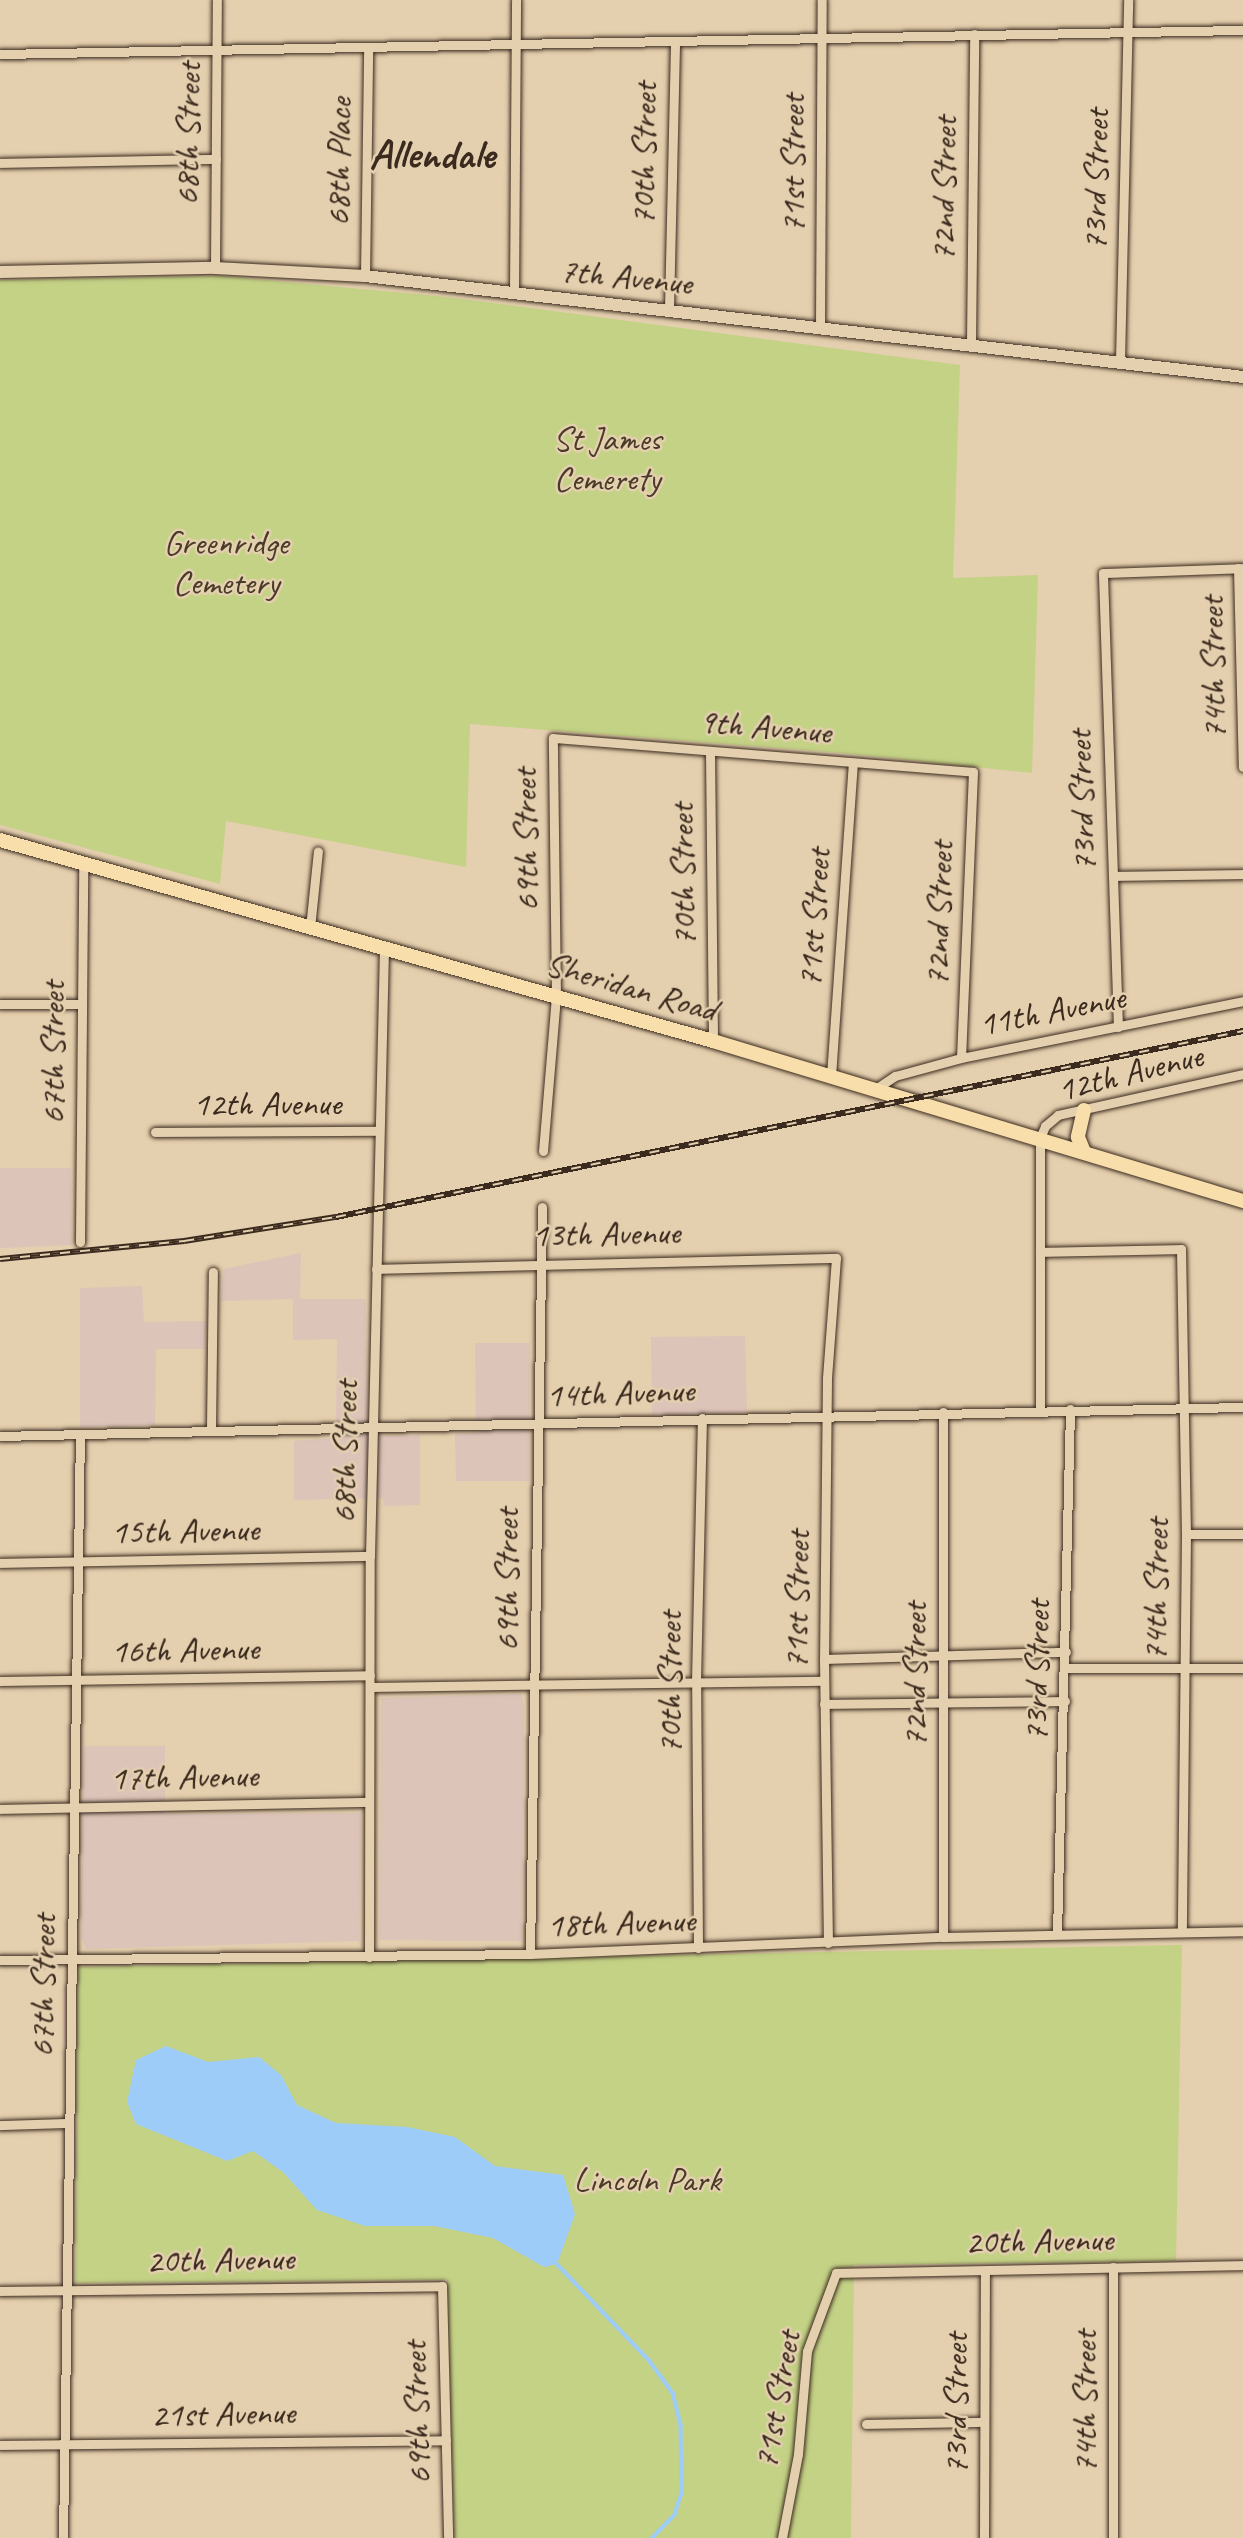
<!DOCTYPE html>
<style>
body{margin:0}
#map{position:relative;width:1243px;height:2538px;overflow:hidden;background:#e4cfae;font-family:Caveat,sans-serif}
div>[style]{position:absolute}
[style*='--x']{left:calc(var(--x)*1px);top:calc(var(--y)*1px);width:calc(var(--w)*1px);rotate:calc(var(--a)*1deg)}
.built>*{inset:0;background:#ddc4b9}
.green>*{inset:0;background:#c4d286}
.water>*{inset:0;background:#9dccf9}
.stream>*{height:3.5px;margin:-1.75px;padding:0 1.75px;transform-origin:1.75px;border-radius:1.75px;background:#9dccf9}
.roads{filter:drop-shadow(0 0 2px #3b2a1e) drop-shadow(0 0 2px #3b2a1e)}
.street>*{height:9px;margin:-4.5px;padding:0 4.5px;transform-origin:4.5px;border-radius:4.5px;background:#e4cfae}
.secondary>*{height:12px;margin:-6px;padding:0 6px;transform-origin:6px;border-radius:6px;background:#e4cfae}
.primary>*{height:14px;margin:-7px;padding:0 7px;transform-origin:7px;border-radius:7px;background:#f8deab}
.rail>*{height:6px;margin-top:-3px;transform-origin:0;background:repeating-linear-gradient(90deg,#e4cfae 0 10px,#3b2a1e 0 20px);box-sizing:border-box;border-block:2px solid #3b2a1e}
span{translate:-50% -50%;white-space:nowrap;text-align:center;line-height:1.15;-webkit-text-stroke:5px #e4cfae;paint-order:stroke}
.street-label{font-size:35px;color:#3b2a1e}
.park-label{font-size:35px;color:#493b28}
.district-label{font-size:42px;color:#3b2a1e;font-weight:700}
</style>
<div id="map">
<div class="built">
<i style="clip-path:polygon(0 1168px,71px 1168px,72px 1245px,0 1248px)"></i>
<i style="clip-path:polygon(301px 1253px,300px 1299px,366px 1299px,367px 1437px,420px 1435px,420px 1505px,384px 1506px,383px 1498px,294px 1500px,294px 1441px,336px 1438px,337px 1339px,293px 1340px,293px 1299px,221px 1301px,223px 1269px)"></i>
<i style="clip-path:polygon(142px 1286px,144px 1322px,206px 1321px,205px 1349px,156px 1349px,155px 1425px,80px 1427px,80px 1288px)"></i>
<i style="clip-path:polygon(745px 1336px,747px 1412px,652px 1415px,651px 1337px)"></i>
<i style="clip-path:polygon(475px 1343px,530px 1343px,529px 1481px,456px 1481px,455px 1434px,476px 1433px)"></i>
<i style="clip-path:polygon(521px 1694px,524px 1705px,522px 1941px,380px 1940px,381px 1698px)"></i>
<i style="clip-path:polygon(84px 1746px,165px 1746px,165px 1814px,361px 1813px,359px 1941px,86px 1949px,81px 1937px)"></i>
</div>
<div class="green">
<i style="clip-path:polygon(221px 276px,447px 297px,960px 365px,953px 578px,1038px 575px,1032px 773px,841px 753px,470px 724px,466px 867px,226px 821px,220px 884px,0 825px,0 280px)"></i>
<i style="clip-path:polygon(1182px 1945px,1176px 2261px,854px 2265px,851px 2538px,455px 2538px,447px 2280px,76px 2283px,78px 1967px)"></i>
</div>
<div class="water">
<i style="clip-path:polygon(166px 2046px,208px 2062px,259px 2057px,281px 2075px,297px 2105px,336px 2123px,407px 2127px,455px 2137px,495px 2166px,563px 2175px,575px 2214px,557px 2264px,544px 2267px,493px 2238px,434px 2226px,365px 2226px,317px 2210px,283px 2172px,253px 2151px,227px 2161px,136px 2124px,127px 2102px,136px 2060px)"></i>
</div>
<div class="stream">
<i style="--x:557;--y:2264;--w:133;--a:46.2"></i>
<i style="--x:649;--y:2360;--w:41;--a:54"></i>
<i style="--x:673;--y:2393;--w:33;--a:76"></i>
<i style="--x:681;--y:2425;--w:68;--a:89.2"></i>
<i style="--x:682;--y:2493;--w:23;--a:108"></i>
<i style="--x:675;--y:2515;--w:32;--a:134"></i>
</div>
<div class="roads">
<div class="street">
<i style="--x:0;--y:54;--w:1243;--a:-1.11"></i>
<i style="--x:0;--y:163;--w:216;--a:-1.1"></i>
<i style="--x:215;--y:268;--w:268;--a:-89.6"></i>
<i style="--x:365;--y:276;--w:227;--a:-89.2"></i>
<i style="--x:514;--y:294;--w:294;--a:-89.6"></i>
<i style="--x:669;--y:309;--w:266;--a:-88.7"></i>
<i style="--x:820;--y:328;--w:328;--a:-89.7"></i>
<i style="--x:971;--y:344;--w:310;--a:-89.4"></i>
<i style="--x:1120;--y:361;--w:361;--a:-88.7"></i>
<i style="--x:1238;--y:568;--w:199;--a:88.6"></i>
<i style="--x:710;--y:751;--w:290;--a:89.4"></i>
<i style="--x:1113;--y:876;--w:130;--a:-0.9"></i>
<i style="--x:310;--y:928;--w:77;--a:-84.1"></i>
<i style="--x:0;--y:1004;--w:80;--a:0"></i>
<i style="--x:1118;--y:1027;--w:454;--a:-91.9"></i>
<i style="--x:1103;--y:573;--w:140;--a:-2"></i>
<i style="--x:831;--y:1076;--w:314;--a:-86"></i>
<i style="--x:877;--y:1088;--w:22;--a:-34"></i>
<i style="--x:895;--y:1076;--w:68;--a:-15.3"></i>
<i style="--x:961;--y:1058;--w:288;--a:-11.4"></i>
<i style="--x:155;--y:1132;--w:223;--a:-0.3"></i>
<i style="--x:543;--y:1151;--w:155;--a:-85.2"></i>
<i style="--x:556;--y:997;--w:259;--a:-90.7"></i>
<i style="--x:553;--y:738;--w:421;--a:4.6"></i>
<i style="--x:973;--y:772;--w:286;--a:92.4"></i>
<i style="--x:80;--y:1242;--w:378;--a:-89.5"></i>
<i style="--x:1040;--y:1252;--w:141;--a:-1.2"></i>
<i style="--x:1181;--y:1249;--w:285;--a:89"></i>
<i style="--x:1186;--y:1534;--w:397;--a:90.6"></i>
<i style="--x:376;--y:1269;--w:460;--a:-1.4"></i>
<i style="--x:836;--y:1258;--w:120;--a:94.3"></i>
<i style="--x:827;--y:1378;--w:281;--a:90.6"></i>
<i style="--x:824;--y:1659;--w:284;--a:89.2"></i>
<i style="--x:1040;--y:1410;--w:272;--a:-90"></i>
<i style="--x:1040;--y:1138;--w:13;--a:-67"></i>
<i style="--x:1045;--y:1126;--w:17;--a:-40"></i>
<i style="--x:1058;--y:1115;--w:189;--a:-12.5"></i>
<i style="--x:211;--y:1428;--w:156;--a:-89.3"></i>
<i style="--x:0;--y:1436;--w:1243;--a:-1.34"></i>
<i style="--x:1186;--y:1534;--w:57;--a:0"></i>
<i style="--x:0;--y:1563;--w:370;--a:-1.1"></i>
<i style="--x:824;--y:1659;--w:242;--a:-1.7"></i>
<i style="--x:1066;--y:1668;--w:177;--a:0"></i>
<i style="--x:0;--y:1681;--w:370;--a:-0.9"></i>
<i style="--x:370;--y:1687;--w:454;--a:-0.8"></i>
<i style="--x:824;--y:1704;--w:241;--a:-0.7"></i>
<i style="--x:0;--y:1809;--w:369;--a:-1.1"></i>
<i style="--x:1057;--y:1934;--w:525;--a:-88.58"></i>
<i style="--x:943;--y:1937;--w:525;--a:-90"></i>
<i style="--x:698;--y:1948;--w:267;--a:-90.4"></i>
<i style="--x:696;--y:1681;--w:263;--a:-88.7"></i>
<i style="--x:530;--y:1954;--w:747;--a:-89.08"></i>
<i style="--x:369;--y:1957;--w:401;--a:-89.9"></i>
<i style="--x:370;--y:1556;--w:608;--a:-88.68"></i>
<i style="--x:0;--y:1960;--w:530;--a:-0.65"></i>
<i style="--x:530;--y:1954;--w:413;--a:-2.4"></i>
<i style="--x:943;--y:1937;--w:300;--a:-1.1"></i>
<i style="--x:0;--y:2125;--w:69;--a:-1.7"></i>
<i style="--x:0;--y:2291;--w:442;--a:-0.6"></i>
<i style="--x:442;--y:2286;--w:252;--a:88.6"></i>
<i style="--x:866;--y:2424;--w:118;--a:-1"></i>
<i style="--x:0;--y:2445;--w:446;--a:-0.6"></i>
<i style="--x:63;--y:2538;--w:1104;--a:-89.12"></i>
<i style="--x:782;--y:2538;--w:86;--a:-79.2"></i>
<i style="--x:798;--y:2454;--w:103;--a:-85"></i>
<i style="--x:807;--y:2351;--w:83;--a:-69.6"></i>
<i style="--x:836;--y:2273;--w:407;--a:-1.1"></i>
<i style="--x:984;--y:2538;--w:267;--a:-89.8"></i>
<i style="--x:1113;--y:2538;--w:271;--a:-90"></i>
</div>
<div class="secondary">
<i style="--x:0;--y:272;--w:215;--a:-1.1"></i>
<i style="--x:215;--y:268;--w:150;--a:3.1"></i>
<i style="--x:365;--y:276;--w:884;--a:6.56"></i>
</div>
<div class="primary">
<i style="--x:0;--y:840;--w:741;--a:15.74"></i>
<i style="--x:713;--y:1041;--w:554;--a:16.8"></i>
<i style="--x:1084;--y:1110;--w:28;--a:103"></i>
<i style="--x:1078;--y:1137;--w:16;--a:68"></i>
</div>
</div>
<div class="rail">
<i style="--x:0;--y:1259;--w:185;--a:-5.6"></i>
<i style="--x:184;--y:1241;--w:154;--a:-9"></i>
<i style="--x:336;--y:1217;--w:926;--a:-11.59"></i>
</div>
<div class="street-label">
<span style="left:188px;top:134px;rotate:-89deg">68th Street</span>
<span style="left:644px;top:154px;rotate:-89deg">70th Street</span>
<span style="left:339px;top:162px;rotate:-89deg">68th Place</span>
<span style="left:793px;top:164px;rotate:-90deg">71st Street</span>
<span style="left:1096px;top:180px;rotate:-89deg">73rd Street</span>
<span style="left:944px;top:189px;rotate:-89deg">72nd Street</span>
<span style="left:626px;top:277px;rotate:6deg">7th Avenue</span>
<span style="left:1213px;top:668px;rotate:-91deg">74th Street</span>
<span style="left:765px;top:727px;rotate:5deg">9th Avenue</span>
<span style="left:1082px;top:801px;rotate:-92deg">73rd Street</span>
<span style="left:526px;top:840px;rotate:-91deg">69th Street</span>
<span style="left:683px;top:875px;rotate:-91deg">70th Street</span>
<span style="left:939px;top:914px;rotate:-88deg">72nd Street</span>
<span style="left:814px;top:918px;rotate:-86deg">71st Street</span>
<span style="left:631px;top:987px;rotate:16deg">Sheridan Road</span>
<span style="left:1052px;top:1011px;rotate:-11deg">11th Avenue</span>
<span style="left:53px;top:1053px;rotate:-90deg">67th Street</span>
<span style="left:1130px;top:1073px;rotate:-14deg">12th Avenue</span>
<span style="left:267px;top:1104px">12th Avenue</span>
<span style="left:606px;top:1234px;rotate:-1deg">13th Avenue</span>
<span style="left:620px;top:1393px;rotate:-2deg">14th Avenue</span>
<span style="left:345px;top:1452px;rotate:-89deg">68th Street</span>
<span style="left:185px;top:1531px;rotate:-1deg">15th Avenue</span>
<span style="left:507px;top:1580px;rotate:-90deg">69th Street</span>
<span style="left:1156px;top:1590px;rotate:-89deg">74th Street</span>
<span style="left:797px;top:1600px;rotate:-89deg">71st Street</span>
<span style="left:185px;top:1650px;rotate:-1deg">16th Avenue</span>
<span style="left:1037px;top:1671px;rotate:-89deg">73rd Street</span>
<span style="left:915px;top:1675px;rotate:-90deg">72nd Street</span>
<span style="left:670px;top:1683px;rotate:-90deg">70th Street</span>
<span style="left:184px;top:1777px;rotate:-1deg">17th Avenue</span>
<span style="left:621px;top:1923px;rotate:-2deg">18th Avenue</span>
<span style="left:43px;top:1986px;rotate:-89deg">67th Street</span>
<span style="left:1039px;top:2241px;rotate:-1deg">20th Avenue</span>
<span style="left:220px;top:2260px;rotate:-1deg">20th Avenue</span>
<span style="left:777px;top:2400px;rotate:-80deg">71st Street</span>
<span style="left:1085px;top:2402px;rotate:-90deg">74th Street</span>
<span style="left:956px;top:2404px;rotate:-90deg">73rd Street</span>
<span style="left:417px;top:2413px;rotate:-92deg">69th Street</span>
<span style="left:223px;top:2414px;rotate:-1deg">21st Avenue</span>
</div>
<div class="park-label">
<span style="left:607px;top:459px">St James<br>Cemerety</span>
<span style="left:226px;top:563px">Greenridge<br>Cemetery</span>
<span style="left:647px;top:2180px">Lincoln Park</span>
</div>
<div class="district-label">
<span style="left:432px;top:155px">Allendale</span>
</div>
</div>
